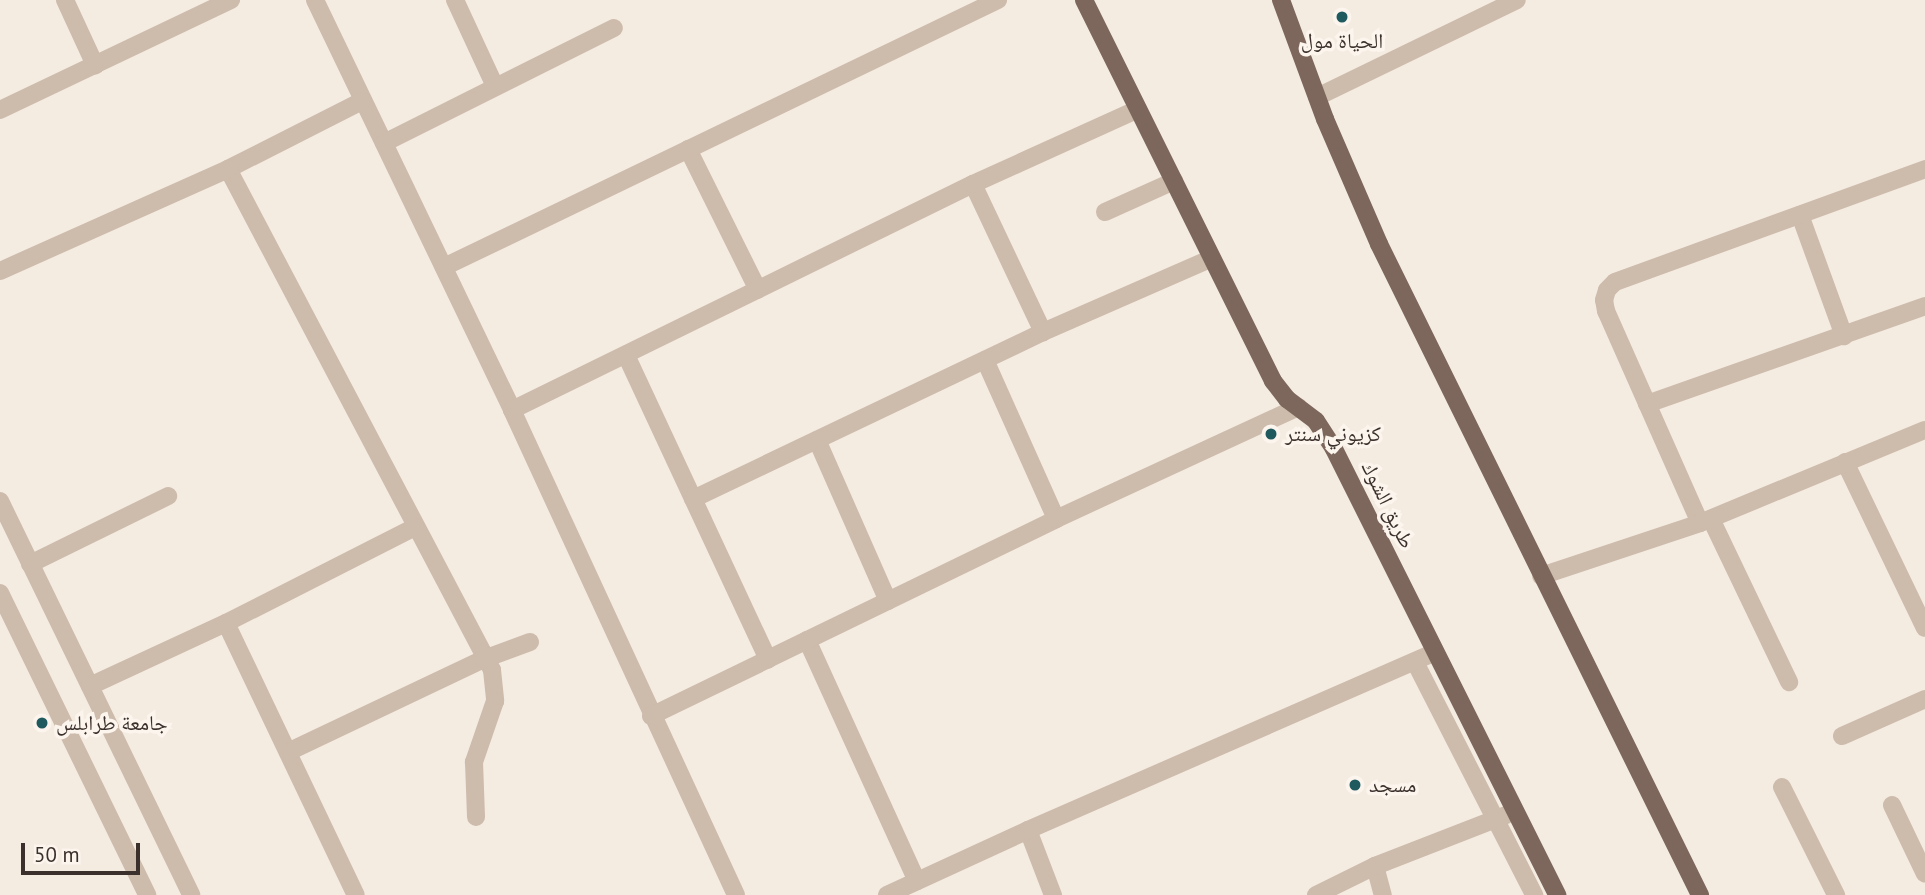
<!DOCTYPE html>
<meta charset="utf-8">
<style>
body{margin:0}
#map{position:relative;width:1925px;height:895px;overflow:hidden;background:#f4ebe1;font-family:"PT Sans","Noto Naskh Arabic",sans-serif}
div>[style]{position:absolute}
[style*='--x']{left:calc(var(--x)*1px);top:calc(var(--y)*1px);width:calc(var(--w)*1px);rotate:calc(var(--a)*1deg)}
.minor>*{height:18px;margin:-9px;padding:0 9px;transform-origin:9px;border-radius:9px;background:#cdbbac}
.major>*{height:18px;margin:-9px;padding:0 9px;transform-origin:9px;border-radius:9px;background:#7d675c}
.dots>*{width:19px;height:19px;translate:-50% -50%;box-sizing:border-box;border:4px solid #fbf5ee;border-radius:50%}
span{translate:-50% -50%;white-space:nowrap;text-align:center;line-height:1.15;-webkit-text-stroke:7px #fbf5ee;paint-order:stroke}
.poi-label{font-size:21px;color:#3b302b}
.left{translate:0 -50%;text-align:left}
.street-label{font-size:21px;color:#3b302b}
.scale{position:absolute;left:21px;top:843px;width:119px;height:32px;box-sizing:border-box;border:4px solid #3b302b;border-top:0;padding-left:9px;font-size:21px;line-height:24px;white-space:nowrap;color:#3b302b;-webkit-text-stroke:5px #fbf5ee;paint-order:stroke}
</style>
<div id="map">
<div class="minor">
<i style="--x:65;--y:0;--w:72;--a:65.2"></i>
<i style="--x:315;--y:0;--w:455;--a:64.3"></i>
<i style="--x:512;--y:410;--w:534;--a:65.21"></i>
<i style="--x:455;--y:0;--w:95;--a:65.1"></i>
<i style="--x:1317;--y:97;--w:222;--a:-25.9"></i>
<i style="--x:362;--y:101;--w:150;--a:153.1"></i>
<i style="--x:228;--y:169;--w:566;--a:62.21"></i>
<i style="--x:492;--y:670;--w:31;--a:84"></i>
<i style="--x:495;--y:701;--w:65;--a:109"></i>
<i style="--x:474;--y:762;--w:55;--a:87.9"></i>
<i style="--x:0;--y:110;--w:256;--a:-25.5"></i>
<i style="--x:384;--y:143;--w:257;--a:-26.6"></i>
<i style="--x:688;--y:149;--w:157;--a:63.6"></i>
<i style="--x:973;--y:184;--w:164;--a:64.7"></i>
<i style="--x:1105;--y:212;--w:76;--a:-24.2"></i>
<i style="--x:1800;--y:215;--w:129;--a:70"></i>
<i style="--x:444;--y:267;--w:615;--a:-25.73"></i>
<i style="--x:0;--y:271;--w:250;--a:-24.1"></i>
<i style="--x:626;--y:355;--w:336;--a:65"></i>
<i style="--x:985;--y:360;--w:174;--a:65.9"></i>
<i style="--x:1647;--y:404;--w:295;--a:-19.4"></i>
<i style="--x:512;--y:410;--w:513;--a:-26.12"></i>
<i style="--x:973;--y:184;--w:181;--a:-24.4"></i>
<i style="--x:817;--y:440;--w:176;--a:66.2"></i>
<i style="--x:1845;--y:462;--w:184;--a:64.3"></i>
<i style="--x:693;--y:499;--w:388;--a:-25.5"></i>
<i style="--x:1043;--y:332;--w:184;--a:-23.6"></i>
<i style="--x:0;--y:501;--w:438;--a:64.1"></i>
<i style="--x:1711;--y:519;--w:181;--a:64.4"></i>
<i style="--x:1700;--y:523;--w:232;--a:-113.9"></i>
<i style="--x:1606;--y:311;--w:11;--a:-100"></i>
<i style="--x:1604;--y:300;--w:10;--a:-73"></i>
<i style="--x:1607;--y:290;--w:11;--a:-45"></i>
<i style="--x:1615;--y:282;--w:330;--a:-20"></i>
<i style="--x:30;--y:564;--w:154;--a:-26.2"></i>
<i style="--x:1541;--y:576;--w:168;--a:-18.4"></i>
<i style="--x:1700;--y:523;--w:243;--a:-22.5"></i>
<i style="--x:0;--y:593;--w:336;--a:64"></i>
<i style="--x:226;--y:623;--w:301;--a:64.5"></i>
<i style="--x:807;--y:640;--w:265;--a:65.5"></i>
<i style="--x:1415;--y:662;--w:262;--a:62.9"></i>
<i style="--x:90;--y:686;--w:150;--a:-24.9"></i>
<i style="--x:226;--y:623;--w:212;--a:-26.9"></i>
<i style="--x:651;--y:716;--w:450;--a:-25.9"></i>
<i style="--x:1056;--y:519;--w:267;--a:-24.8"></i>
<i style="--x:1842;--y:736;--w:91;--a:-24"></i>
<i style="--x:288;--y:752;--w:217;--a:-25.4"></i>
<i style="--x:484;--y:659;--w:49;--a:-20.3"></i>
<i style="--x:1782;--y:787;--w:121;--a:63.4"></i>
<i style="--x:1892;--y:805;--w:76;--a:64.4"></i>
<i style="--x:1028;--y:830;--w:70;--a:69"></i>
<i style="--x:1375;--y:866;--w:30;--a:75"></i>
<i style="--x:887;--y:895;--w:155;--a:-24.7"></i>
<i style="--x:1028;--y:830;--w:444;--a:-23.6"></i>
<i style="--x:1316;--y:895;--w:66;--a:-26.2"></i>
<i style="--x:1375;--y:866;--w:141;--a:-21.3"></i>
</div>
<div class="major">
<i style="--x:1084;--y:0;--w:425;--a:63.6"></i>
<i style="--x:1273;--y:381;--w:23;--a:52"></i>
<i style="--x:1287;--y:399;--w:36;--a:37"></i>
<i style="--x:1316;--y:421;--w:33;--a:57"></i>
<i style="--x:1334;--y:449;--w:499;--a:63.4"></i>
<i style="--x:1281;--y:0;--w:127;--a:69.7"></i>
<i style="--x:1325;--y:119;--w:136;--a:66.6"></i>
<i style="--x:1379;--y:244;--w:726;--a:63.75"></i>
</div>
<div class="dots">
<i style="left:1342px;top:17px;background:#1f5a5e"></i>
<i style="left:1271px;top:434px;background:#1f5a5e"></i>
<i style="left:42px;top:723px;background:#1f5a5e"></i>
<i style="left:1355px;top:785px;background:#1f5a5e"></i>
</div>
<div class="poi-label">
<span style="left:1342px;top:41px">الحياة مول</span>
<span class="left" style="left:1285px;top:434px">كزيوني سنتر</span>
<span class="left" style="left:56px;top:723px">جامعة طرابلس</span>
<span class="left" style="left:1369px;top:785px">مسجد</span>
</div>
<div class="street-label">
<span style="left:1388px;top:505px;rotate:64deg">طريق الشوك</span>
</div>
<div class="scale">50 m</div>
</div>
